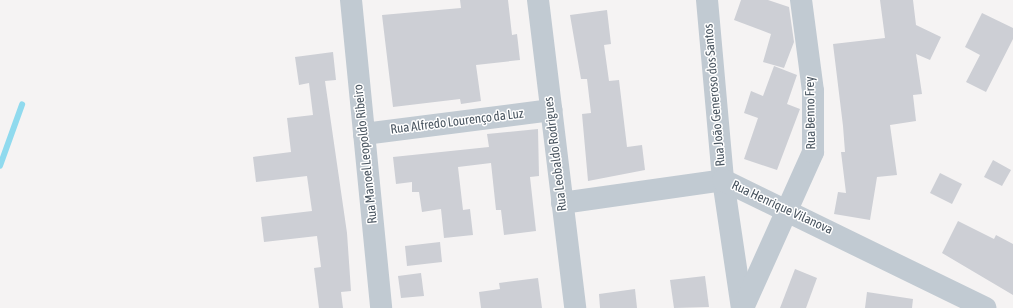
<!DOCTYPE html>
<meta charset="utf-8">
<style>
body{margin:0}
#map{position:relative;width:1013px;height:308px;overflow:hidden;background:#f5f3f3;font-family:"Asap Condensed",sans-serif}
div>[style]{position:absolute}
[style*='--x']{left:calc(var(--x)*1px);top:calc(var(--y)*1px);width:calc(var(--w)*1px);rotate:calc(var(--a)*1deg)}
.stream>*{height:5.5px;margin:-2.75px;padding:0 2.75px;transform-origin:2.75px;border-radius:2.75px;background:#90daee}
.building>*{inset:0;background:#cdcfd5}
.minor>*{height:22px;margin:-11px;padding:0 11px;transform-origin:11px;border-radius:11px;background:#c1cad2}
span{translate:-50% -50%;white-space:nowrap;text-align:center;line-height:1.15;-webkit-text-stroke:3px #fff;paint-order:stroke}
.street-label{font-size:13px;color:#4a5661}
</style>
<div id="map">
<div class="stream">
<i style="--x:0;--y:166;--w:65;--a:-70.2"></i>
</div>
<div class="building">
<i style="clip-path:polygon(460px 0,508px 0,512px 35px,517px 34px,520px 60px,476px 65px,481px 101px,461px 104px,460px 99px,393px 107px,382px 15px,461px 8px)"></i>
<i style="clip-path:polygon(741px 0,768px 0,789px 7px,794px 42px,784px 68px,763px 62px,771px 34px,734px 20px)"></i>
<i style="clip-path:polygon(880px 0,913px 0,916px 25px,941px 37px,930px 60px,916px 54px,922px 94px,913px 95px,916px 121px,890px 125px,897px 175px,877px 177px,870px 220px,834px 214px,838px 192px,846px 193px,841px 152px,845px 152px,843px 126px,833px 44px,885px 38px)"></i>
<i style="clip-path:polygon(607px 10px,611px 44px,604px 45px,609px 81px,619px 80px,627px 147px,642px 145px,645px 170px,588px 181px,582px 114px,591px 113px,587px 79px,581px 79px,570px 15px)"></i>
<i style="clip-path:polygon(982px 13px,1013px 28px,1013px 39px,986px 92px,966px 82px,980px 55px,965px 47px)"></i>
<i style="clip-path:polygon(333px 52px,336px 80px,325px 81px,347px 233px,351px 291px,341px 292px,343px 308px,319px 308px,314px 268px,321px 267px,317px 236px,264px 242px,261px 217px,312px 211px,307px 176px,256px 182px,253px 157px,291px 152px,287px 118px,313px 115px,309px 83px,299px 85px,295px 57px)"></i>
<i style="clip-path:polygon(774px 66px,797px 75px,787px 104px,800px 109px,777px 170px,744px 159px,758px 118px,744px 113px,751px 91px,763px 96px)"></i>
<i style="clip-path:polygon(538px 129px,539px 176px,530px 177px,536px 231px,504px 235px,501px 210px,496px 210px,491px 163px,458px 167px,463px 210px,470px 209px,473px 235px,444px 238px,441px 209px,422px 212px,419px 192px,412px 192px,412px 182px,396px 184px,393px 157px,489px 147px,487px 134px)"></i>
<i style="clip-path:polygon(993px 160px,1011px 170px,1002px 186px,984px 177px)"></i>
<i style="clip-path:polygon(940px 173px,962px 184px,952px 204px,930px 193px)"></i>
<i style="clip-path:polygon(958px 221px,994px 239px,996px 235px,1013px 244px,1013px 295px,942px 253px)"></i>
<i style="clip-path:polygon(440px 242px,442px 262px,407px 266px,405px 246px)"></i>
<i style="clip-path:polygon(795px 269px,817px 278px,806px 308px,780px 308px)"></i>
<i style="clip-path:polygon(421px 273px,424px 296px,401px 298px,398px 276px)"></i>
<i style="clip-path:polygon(705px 276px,709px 307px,674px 308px,670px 280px)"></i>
<i style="clip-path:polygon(538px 278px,542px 308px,481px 308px,479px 292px,500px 289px,499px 283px)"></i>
<i style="clip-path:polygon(635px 289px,637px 308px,600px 308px,599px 294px)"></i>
<i style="clip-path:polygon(867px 292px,913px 299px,912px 308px,865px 308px)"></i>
</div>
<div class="minor">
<i style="--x:351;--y:0;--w:309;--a:84.4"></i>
<i style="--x:538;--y:0;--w:310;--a:83.1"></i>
<i style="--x:707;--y:0;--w:181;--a:84.9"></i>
<i style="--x:723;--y:180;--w:129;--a:81.6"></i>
<i style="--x:364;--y:134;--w:189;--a:-7.3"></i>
<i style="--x:562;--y:203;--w:163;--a:-8.1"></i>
<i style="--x:723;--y:180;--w:292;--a:26"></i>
<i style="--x:743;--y:308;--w:171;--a:-65.8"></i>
<i style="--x:813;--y:152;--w:61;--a:-90"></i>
<i style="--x:813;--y:91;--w:92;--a:-97.5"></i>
</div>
<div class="street-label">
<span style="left:715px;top:95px;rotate:-95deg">Rua João Generoso dos Santos</span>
<span style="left:811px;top:113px;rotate:-91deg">Rua Benno Frey</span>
<span style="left:457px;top:122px;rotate:-7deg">Rua Alfredo Lourenço da Luz</span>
<span style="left:366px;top:154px;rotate:-96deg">Rua Manoel Leopoldo Ribeiro</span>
<span style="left:556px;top:154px;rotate:-97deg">Rua Leobaldo Rodrigues</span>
<span style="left:782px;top:208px;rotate:25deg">Rua Henrique Vilanova</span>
</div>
</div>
